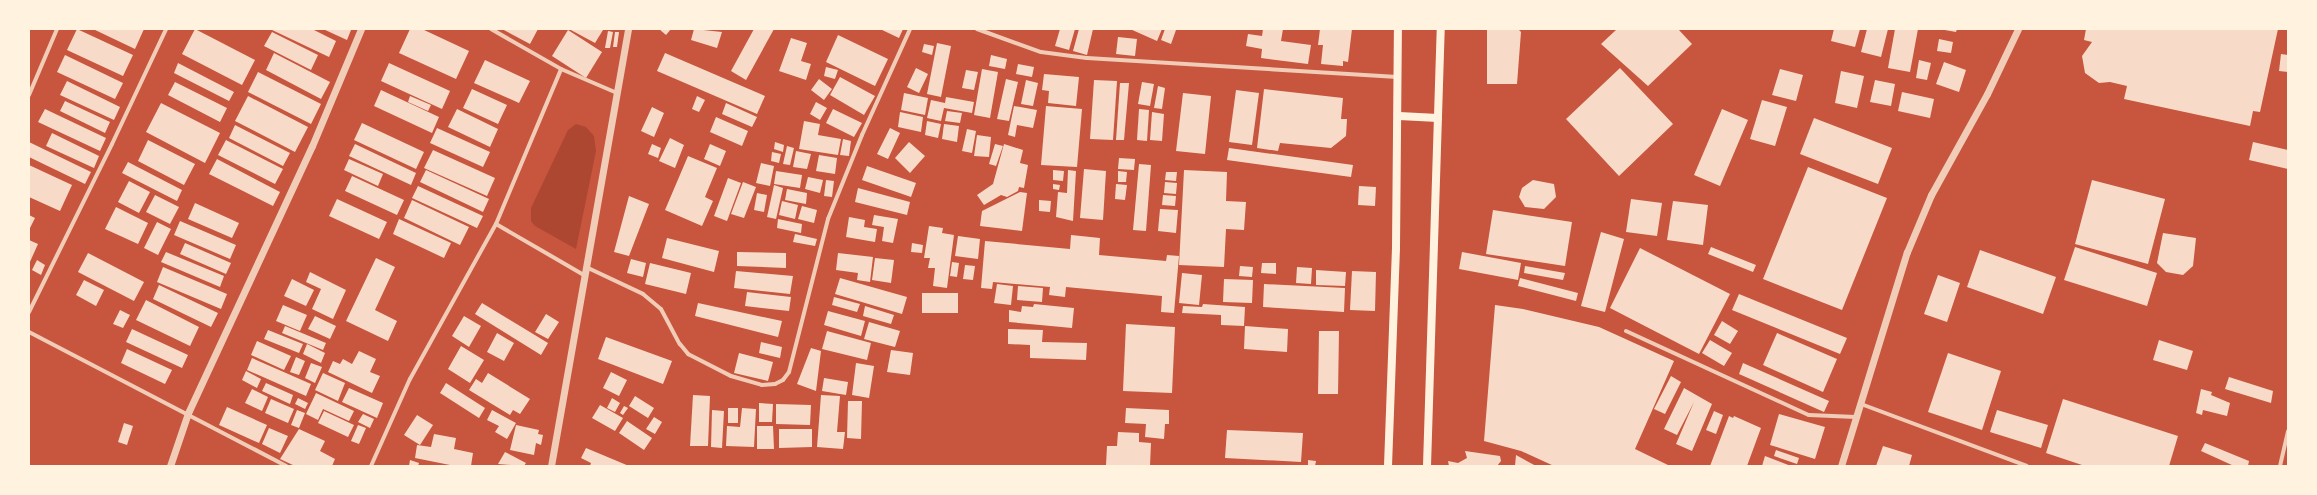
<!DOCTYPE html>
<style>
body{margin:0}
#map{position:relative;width:2317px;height:495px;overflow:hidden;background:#c8553d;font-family:Roboto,sans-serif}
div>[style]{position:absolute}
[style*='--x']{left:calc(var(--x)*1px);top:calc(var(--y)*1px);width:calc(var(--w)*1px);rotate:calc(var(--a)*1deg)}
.green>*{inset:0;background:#ae4732}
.building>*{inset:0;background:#f7dbc8}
.minor>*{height:4px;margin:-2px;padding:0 2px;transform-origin:2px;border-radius:2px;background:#f1ccb7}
.tertiary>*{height:7px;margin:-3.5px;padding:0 3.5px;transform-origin:3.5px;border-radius:3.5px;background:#f1ccb7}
.secondary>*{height:8px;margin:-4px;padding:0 4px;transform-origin:4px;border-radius:4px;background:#fff3e0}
span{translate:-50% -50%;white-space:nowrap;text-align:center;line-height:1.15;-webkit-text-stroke:3px #fff3e0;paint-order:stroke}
.frame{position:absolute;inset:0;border:30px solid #fff3e0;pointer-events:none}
</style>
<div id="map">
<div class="green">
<i style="clip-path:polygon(576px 124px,586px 127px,594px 136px,596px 151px,576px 249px,535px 226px,531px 221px,531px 208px,568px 130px)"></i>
</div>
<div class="building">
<i style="clip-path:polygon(77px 29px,133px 55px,123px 76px,67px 50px)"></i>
<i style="clip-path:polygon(93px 29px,144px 29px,135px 49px)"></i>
<i style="clip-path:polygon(195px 29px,255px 60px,242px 85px,182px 54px)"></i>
<i style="clip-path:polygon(270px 29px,312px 29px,336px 41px,329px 57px)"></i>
<i style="clip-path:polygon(323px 29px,348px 29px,351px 30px,347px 40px)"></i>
<i style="clip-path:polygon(410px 29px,422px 29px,469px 51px,456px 79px,399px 53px)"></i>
<i style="clip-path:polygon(502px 29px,538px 29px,530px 44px)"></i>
<i style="clip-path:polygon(569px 29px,601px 29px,603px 30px,595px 43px)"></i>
<i style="clip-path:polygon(659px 29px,671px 29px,666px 35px)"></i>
<i style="clip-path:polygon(694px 29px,722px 32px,717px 48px,691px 40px)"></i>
<i style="clip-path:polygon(754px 29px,774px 29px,746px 80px,731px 71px)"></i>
<i style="clip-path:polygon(880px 29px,903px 29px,899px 38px)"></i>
<i style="clip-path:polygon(1060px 29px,1075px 29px,1069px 50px,1055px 46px)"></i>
<i style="clip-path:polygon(1079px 29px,1093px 29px,1087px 55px,1073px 51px)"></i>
<i style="clip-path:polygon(1130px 29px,1162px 29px,1157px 41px)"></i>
<i style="clip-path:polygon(1165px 29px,1176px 30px,1171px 44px,1161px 40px)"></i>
<i style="clip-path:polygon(1263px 29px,1283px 29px,1281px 41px,1311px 45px,1308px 64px,1261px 58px,1262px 49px,1246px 46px,1248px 34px,1262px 36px)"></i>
<i style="clip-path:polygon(1320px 29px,1352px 29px,1348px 62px,1343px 61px,1343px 66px,1321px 64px,1323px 45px,1318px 45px)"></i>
<i style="clip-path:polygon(1487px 29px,1518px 29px,1521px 32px,1517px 84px,1487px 84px)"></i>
<i style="clip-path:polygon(1617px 29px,1678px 29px,1692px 44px,1648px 86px,1601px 44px)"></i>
<i style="clip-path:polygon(1834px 29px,1860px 29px,1855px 47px,1831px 41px)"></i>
<i style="clip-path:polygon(1867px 29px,1888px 29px,1881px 57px,1861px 52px)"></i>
<i style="clip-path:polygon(1895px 29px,1918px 29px,1910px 72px,1888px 68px)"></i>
<i style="clip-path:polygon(1939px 29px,1957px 29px,1956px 32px)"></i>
<i style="clip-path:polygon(2086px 29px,2278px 29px,2260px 112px,2253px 111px,2250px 126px,2124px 99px,2127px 86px,2110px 82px,2099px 83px,2085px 73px,2082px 56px,2092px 42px,2084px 40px)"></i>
<i style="clip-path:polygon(568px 30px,602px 52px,586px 78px,552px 56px)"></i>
<i style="clip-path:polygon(608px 31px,613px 32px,610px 48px,605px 48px)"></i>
<i style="clip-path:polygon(272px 32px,318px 55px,311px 70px,264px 46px)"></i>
<i style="clip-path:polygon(615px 32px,619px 32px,617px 47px,613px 47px)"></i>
<i style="clip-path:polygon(838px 35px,888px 59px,875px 86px,826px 62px)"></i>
<i style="clip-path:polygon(1118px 37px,1137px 39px,1135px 56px,1116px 54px)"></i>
<i style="clip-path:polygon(791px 38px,807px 43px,801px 61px,811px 64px,806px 80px,779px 71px)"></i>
<i style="clip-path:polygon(1939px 39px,1953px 42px,1951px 53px,1937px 51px)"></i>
<i style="clip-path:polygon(937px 43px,951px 46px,941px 97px,927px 94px)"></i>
<i style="clip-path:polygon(924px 44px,934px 46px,932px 55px,922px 52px)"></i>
<i style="clip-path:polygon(274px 53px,330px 82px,321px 99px,266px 70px)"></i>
<i style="clip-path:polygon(665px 53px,765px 96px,757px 114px,657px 71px)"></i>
<i style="clip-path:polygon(2281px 54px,2288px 55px,2288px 72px,2279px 71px)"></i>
<i style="clip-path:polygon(65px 55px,123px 83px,115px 99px,57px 72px)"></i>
<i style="clip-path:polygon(991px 55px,1007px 59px,1005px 69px,989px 66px)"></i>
<i style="clip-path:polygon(485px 60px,530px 81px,519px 103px,474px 83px)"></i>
<i style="clip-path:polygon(1919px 60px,1931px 63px,1927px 80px,1916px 78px)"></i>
<i style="clip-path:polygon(1944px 62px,1966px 70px,1959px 92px,1936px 84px)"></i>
<i style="clip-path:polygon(178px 63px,234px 92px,229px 101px,174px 73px)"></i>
<i style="clip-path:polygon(389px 63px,450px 91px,442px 109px,381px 81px)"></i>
<i style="clip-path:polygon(1018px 64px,1034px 67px,1032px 77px,1016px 74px)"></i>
<i style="clip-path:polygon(826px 67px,838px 70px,835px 79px,824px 76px)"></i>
<i style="clip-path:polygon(916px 68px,928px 74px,919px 93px,907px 87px)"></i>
<i style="clip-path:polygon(1620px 68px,1673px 124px,1619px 176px,1566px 119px)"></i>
<i style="clip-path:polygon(982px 69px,998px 72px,990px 118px,974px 115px)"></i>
<i style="clip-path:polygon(1780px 69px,1803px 75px,1796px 101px,1772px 95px)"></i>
<i style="clip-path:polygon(966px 70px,978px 72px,974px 90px,962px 88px)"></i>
<i style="clip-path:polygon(1841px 71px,1864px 76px,1857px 108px,1835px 103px)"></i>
<i style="clip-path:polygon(258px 72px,321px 104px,311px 124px,248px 92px)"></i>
<i style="clip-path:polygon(1044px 74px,1079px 77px,1076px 106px,1048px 103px,1049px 91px,1042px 90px)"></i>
<i style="clip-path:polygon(840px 77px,875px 96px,864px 115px,830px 95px)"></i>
<i style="clip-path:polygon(819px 79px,832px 89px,824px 100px,811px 90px)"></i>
<i style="clip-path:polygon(1006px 79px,1018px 82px,1009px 121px,997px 119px)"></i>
<i style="clip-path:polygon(1026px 80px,1038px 83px,1033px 106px,1021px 104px)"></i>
<i style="clip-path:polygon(1094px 80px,1117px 81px,1113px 140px,1090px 139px)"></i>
<i style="clip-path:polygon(1875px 80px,1895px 84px,1891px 106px,1870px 102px)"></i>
<i style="clip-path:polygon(67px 81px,120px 107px,114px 120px,60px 95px)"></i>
<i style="clip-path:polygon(175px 82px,227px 108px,220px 122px,168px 95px)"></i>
<i style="clip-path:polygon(1142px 82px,1154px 84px,1150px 106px,1138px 104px)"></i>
<i style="clip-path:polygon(1120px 83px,1129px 83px,1124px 140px,1116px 140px)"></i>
<i style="clip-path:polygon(1158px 86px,1165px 88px,1162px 109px,1154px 108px)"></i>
<i style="clip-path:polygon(472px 89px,507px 105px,498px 124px,463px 108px)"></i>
<i style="clip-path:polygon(1264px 89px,1343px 98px,1341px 119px,1347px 119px,1346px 136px,1331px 148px,1280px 143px,1278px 151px,1257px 148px)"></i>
<i style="clip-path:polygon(381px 90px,439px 117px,432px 133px,374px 106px)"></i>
<i style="clip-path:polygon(1236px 90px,1259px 93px,1252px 145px,1229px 142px)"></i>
<i style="clip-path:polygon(1902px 92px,1934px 99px,1930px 118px,1898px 111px)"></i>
<i style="clip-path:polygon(904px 93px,928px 98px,925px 115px,901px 110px)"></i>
<i style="clip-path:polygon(1183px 93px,1211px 96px,1205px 154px,1176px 151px)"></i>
<i style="clip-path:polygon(248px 96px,308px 127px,295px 152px,235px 121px)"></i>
<i style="clip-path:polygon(410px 96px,431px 105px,428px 111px,408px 102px)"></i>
<i style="clip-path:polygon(697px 96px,705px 100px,699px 112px,692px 109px)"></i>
<i style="clip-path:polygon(946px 97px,974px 102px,972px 113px,944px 108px,941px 121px,927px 118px,931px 100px,945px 103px)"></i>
<i style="clip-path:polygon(1762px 100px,1787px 107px,1775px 146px,1750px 139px)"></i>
<i style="clip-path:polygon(65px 101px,110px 122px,105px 133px,60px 111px)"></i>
<i style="clip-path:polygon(816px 102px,827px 108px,820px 120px,810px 114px)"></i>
<i style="clip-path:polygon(161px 103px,220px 133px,205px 163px,146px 132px)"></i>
<i style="clip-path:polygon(726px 103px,757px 117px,752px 127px,722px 114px)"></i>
<i style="clip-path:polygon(1014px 106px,1037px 110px,1033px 128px,1017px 125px,1015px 137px,1008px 135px)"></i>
<i style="clip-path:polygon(1046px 106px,1082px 109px,1077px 167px,1041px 165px)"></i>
<i style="clip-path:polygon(652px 107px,664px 113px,654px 137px,641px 131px)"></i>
<i style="clip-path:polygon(45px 109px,106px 138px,100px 151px,38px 122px)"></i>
<i style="clip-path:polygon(457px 109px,498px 129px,490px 147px,448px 127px)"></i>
<i style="clip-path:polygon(833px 109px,862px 123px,854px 137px,826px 123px)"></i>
<i style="clip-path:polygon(1139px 109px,1149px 110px,1147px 141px,1137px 140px)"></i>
<i style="clip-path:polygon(1722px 109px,1748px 120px,1720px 186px,1694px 175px)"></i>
<i style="clip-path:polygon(947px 111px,962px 113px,960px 123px,945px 121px)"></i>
<i style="clip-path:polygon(900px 112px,923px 117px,921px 132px,898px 127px)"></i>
<i style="clip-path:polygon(1152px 112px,1164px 114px,1162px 141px,1150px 140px)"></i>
<i style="clip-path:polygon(716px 117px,748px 131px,742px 146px,710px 132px)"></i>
<i style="clip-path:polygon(1814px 118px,1892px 148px,1878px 184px,1800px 154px)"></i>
<i style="clip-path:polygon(804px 121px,820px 124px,818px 135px,841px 139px,838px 155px,799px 149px)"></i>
<i style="clip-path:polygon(927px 121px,941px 124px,938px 138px,925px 135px)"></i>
<i style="clip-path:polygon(362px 123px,424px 152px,416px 169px,354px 140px)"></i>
<i style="clip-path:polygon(944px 124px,959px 126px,957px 142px,942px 139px)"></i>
<i style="clip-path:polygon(235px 125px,290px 153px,283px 166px,229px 138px)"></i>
<i style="clip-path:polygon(437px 128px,490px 152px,483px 167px,430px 143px)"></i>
<i style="clip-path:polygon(890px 128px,900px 133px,888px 159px,877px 154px)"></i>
<i style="clip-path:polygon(967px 129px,976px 131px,972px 153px,962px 151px)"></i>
<i style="clip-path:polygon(52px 133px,99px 156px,94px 168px,46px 146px)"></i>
<i style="clip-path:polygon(977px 135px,991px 137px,989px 157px,974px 156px)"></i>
<i style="clip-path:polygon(670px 138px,684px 145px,675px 168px,659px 161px)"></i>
<i style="clip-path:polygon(843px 139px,851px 141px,849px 156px,840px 155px)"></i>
<i style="clip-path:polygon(148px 140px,195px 164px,184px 185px,138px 161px)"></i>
<i style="clip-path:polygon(226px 140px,283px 169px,275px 184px,218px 155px)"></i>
<i style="clip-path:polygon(29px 142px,91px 172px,85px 184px,29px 157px)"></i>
<i style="clip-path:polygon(775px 142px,784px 145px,783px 152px,774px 149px)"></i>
<i style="clip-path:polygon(909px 142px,925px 156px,910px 173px,895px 158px)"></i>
<i style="clip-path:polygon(2253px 142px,2288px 150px,2288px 169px,2249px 160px)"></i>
<i style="clip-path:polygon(355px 144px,416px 173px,411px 185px,349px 156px)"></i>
<i style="clip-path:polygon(652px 144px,661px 148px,658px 158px,648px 154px)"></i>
<i style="clip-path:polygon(710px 144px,726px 151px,720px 166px,704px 159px)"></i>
<i style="clip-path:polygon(995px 144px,1003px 146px,996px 166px,989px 164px)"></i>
<i style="clip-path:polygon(1004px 144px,1023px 150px,1020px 163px,1028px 165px,1024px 188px,1019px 187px,1018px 191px,1007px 197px,1001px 195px,984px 205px,977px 195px,993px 184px)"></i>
<i style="clip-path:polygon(787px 146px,794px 148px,790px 165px,783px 164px)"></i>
<i style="clip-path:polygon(1229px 148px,1353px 165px,1351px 177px,1227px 160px)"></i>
<i style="clip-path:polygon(433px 150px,495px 178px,487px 196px,424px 168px)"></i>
<i style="clip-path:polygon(796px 151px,811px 154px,807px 169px,793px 167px)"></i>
<i style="clip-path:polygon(772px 152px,781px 154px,779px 163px,771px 161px)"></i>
<i style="clip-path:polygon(819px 155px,837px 158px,835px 174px,816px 171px)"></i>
<i style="clip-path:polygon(688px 156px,717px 168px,705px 197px,713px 201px,702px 226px,665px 210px)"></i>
<i style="clip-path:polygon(1119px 158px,1135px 159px,1134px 170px,1118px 169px)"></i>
<i style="clip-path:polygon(217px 159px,280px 192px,273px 206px,209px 174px)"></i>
<i style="clip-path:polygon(349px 159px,383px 174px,378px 186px,344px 170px)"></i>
<i style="clip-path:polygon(128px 162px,182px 190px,177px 201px,122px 173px)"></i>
<i style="clip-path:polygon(761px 163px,774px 166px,770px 186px,756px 183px)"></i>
<i style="clip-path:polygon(1139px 164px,1151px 165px,1146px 231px,1133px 230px)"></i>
<i style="clip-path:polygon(29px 165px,72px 185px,60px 211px,29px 197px)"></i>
<i style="clip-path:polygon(867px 166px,916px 183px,911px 197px,862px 180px)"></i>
<i style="clip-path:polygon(1808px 167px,1887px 198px,1842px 310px,1763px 279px)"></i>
<i style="clip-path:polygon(1084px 169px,1106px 171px,1103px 220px,1080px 218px)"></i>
<i style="clip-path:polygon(426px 170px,489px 199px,483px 212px,420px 182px)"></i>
<i style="clip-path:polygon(1053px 170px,1064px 171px,1063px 181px,1053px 180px)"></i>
<i style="clip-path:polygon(1068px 170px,1076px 171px,1073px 221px,1056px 217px,1058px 192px,1067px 193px)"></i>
<i style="clip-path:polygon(1184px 170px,1227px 172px,1226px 201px,1246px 202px,1244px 230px,1226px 229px,1224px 267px,1179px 265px)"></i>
<i style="clip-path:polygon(776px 171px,802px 175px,800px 188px,774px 184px)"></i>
<i style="clip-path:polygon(1118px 171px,1127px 172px,1126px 182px,1118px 182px)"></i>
<i style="clip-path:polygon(1166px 172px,1177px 172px,1176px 181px,1165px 180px)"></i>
<i style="clip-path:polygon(352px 176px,404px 200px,397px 215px,345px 191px)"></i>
<i style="clip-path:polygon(808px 177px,823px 180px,820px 193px,805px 189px)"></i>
<i style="clip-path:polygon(728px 178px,741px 183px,727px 221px,714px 216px)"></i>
<i style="clip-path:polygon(826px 180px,834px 181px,832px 197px,824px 196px)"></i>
<i style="clip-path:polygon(1533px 180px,1554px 184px,1556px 197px,1544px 209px,1525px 207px,1519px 197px,1522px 188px)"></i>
<i style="clip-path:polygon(2092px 180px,2165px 199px,2148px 264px,2075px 244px)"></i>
<i style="clip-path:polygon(129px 181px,150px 192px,139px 213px,118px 202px)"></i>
<i style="clip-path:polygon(743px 182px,756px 187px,744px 218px,731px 214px)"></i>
<i style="clip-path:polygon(1165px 182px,1177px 183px,1176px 194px,1164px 193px)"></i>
<i style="clip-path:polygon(1053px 184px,1060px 185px,1059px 190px,1053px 189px)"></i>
<i style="clip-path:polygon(1116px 184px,1127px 185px,1125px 200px,1115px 199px)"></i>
<i style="clip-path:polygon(774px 185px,783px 188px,776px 219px,767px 217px)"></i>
<i style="clip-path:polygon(418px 186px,483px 216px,477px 228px,412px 198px)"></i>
<i style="clip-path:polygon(1359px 186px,1376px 187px,1375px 206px,1358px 205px)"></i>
<i style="clip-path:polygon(858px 188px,910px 202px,907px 215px,855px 202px)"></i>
<i style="clip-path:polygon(787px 189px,807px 193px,806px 204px,785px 200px)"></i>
<i style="clip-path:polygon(1020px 192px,1027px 193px,1022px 231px,980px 226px,982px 211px)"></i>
<i style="clip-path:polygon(757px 193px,767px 195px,764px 212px,754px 210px)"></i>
<i style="clip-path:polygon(155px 195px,179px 207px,170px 224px,146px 212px)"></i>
<i style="clip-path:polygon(1163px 195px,1176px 196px,1175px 206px,1162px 205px)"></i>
<i style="clip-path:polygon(629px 196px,649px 204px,629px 256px,614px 252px)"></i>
<i style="clip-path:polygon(337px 199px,387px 222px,379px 239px,329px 216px)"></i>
<i style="clip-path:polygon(1631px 199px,1662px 203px,1657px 236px,1626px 232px)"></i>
<i style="clip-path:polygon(412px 200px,469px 227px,460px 245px,404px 218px)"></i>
<i style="clip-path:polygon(1039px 200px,1051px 201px,1050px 212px,1039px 211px)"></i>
<i style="clip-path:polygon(782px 201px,798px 205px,795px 219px,779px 215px)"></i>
<i style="clip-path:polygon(1673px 201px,1708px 205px,1703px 245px,1667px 240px)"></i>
<i style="clip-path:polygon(195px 203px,239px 223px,232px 238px,188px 219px)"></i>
<i style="clip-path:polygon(802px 206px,817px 210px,814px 223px,798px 219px)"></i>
<i style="clip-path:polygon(116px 207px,148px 223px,138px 244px,105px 229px)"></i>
<i style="clip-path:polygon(1160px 209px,1178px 210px,1176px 233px,1158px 231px)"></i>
<i style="clip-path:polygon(1493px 210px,1572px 222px,1565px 266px,1486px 254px)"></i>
<i style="clip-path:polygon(29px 215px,35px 218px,29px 230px)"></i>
<i style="clip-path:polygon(874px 215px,898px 219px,893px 243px,882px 241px,884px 227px,872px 225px)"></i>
<i style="clip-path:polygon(849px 217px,865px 220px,864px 227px,877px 229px,875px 242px,846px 237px)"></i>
<i style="clip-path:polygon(399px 219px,451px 243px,444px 258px,393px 234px)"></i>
<i style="clip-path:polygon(778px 219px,802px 224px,801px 233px,777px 228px)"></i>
<i style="clip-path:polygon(180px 221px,236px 245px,230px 259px,174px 235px)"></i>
<i style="clip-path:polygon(157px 222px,171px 229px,158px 255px,144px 248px)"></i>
<i style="clip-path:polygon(929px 226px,943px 228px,942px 233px,954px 235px,947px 288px,933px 286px,935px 268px,928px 268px,930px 258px,924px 258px)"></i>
<i style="clip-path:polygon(1601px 232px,1624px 239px,1605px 312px,1581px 306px)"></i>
<i style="clip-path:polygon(2163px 233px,2196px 238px,2193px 266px,2183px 275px,2166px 272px,2157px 263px)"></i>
<i style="clip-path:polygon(795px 234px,817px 239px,815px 246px,793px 242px)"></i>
<i style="clip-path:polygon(1071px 235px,1100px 238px,1099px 255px,1166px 261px,1167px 255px,1179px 256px,1174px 313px,1161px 312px,1162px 296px,1066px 287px,1065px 297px,1049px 295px,1050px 287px,993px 282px,992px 289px,981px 288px,985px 241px,1070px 249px)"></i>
<i style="clip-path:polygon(958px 236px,980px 239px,978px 259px,955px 256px)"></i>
<i style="clip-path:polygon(667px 238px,719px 251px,714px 272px,662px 258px)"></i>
<i style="clip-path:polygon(29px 240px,38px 244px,29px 264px)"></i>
<i style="clip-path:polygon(185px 243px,231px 263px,226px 274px,180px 254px)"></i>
<i style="clip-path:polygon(912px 243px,923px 245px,922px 253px,911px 252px)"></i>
<i style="clip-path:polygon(1711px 247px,1756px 265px,1753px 272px,1708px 254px)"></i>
<i style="clip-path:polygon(2075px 247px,2157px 273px,2147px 306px,2064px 280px)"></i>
<i style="clip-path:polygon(1640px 248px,1730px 294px,1699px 354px,1610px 308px)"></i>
<i style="clip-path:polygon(1980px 250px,2056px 277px,2043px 314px,1967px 287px)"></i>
<i style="clip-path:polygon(166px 252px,224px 276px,220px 287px,161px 262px)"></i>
<i style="clip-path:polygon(737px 252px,786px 253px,786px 268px,737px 266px)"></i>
<i style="clip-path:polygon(1462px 252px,1521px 263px,1518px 280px,1459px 269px)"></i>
<i style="clip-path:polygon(88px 253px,144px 282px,134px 301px,78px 272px)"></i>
<i style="clip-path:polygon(838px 253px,873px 257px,870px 282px,857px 280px,858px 273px,836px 270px)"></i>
<i style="clip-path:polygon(376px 258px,395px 267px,375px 310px,397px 321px,388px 341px,346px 321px)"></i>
<i style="clip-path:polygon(875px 258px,894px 260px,891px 283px,872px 280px)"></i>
<i style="clip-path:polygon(631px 259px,646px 263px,643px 277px,627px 273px)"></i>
<i style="clip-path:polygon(37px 260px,45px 265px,41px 275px,32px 270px)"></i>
<i style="clip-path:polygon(952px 262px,959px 263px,957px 277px,950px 276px)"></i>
<i style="clip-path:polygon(650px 263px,691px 273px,686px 294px,645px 284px)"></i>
<i style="clip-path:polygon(1262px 263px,1276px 263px,1276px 274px,1261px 273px)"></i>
<i style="clip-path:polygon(965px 265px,975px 266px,973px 280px,963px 279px)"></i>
<i style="clip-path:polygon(1240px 266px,1253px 267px,1252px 277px,1239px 276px)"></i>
<i style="clip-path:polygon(1525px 266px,1565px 273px,1563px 280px,1524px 273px)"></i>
<i style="clip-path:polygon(163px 267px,227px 294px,221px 309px,157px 282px)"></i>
<i style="clip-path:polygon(1297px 267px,1312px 268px,1311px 284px,1296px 283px)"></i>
<i style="clip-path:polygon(1316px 270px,1346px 272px,1345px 286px,1316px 285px)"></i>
<i style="clip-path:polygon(736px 271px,793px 276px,790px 294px,734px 288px)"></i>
<i style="clip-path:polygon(1352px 271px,1376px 272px,1375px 311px,1350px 310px)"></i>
<i style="clip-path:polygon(310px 272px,346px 290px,333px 319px,312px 309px,321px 289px,306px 282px)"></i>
<i style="clip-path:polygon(1182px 273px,1202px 275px,1199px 305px,1179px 303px)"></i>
<i style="clip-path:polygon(1938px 275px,1960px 283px,1947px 322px,1924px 314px)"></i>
<i style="clip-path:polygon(840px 278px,907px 297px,902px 314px,835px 294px)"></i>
<i style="clip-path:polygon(1520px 278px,1578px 293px,1576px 301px,1518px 286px)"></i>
<i style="clip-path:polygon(292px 279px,314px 290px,306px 306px,284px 296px)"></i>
<i style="clip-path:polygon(1224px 279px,1253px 280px,1252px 303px,1223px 302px)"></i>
<i style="clip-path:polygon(84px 280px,104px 290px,96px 306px,76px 295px)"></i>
<i style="clip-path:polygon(997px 284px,1013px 286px,1011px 305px,994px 303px)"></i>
<i style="clip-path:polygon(1264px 284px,1345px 288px,1344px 312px,1263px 307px)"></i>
<i style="clip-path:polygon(159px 285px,218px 313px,211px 327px,153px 299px)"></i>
<i style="clip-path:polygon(1018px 286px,1043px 288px,1042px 302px,1017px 300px)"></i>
<i style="clip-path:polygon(747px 292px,791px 297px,789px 311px,745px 306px)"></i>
<i style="clip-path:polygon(922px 293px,958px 293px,958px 313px,922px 313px)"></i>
<i style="clip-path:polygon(1739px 294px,1847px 338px,1840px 354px,1732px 310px)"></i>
<i style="clip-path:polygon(834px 297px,860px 304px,857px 312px,832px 305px)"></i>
<i style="clip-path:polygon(146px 300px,199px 327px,190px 346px,136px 320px)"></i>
<i style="clip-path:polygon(482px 303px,548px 343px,541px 355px,475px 314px)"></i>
<i style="clip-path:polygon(698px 303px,782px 321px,778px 337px,695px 316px)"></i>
<i style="clip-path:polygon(1034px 304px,1074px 308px,1072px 328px,1009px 322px,1009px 310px,1021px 312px,1022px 306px,1033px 307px)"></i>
<i style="clip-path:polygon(1203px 304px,1245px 307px,1244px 326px,1221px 325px,1221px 315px,1182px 313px,1183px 306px,1202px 307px)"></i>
<i style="clip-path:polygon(283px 305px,307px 315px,300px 331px,276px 321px)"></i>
<i style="clip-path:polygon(1495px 305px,1523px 309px,1599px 327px,1674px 361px,1635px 449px,1670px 466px,1554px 466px,1521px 451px,1484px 441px)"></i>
<i style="clip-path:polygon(865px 306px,894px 315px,891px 324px,863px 316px)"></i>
<i style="clip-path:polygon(120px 310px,130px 315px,123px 328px,113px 324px)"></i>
<i style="clip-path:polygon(828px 311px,865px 321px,861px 336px,824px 325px)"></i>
<i style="clip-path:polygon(546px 314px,559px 322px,548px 339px,535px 332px)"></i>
<i style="clip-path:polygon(315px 316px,336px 326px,330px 339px,308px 329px)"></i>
<i style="clip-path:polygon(464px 316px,481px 326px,469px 347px,452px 336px)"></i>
<i style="clip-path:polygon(1722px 321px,1738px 331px,1730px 344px,1714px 335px)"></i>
<i style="clip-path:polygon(869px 322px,900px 331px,895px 347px,864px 339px)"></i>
<i style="clip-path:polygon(1126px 324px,1175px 327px,1172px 393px,1123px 391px)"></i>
<i style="clip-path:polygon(285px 326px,326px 343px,323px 350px,282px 333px)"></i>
<i style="clip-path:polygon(1245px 326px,1288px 329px,1287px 352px,1244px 349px)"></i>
<i style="clip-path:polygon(132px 329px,188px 355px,182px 368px,126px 342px)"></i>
<i style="clip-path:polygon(1008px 329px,1043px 330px,1042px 342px,1087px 343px,1086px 360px,1030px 358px,1030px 345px,1008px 344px)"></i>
<i style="clip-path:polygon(268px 330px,303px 344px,299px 353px,264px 339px)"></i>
<i style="clip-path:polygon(827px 331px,871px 343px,867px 360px,822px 349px)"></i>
<i style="clip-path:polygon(1319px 331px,1339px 331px,1338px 394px,1318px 394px)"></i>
<i style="clip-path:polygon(497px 333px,514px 343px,504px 361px,487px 352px)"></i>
<i style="clip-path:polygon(1777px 333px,1837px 359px,1823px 392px,1763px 365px)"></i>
<i style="clip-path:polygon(606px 337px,672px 361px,663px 384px,598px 359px)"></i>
<i style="clip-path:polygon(1710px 340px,1732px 353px,1724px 366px,1702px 353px)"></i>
<i style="clip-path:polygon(2159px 340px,2193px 351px,2187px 370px,2153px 360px)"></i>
<i style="clip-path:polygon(257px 341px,291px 356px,284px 370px,251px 355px)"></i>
<i style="clip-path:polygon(761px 342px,782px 347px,780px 358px,759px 353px)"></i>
<i style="clip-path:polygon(307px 344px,325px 353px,321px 363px,303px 354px)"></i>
<i style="clip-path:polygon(461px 346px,484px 360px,470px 383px,448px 369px)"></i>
<i style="clip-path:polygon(811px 348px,821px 351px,816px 391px,797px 384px)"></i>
<i style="clip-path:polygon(127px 349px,172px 370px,165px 384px,121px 363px)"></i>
<i style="clip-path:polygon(891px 350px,913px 353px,910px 375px,887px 372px)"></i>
<i style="clip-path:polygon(359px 351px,376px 359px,370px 372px,380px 376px,372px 393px,328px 372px,333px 361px,340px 364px,343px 359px,352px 364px)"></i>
<i style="clip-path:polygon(739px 353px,773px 362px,768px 381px,734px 373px)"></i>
<i style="clip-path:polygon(1948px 353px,2001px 371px,1982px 430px,1928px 412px)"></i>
<i style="clip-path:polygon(296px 357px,305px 361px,299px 375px,290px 372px)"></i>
<i style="clip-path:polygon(252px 358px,311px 384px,306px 396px,247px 370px)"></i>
<i style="clip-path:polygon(311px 363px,322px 367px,315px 383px,305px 378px)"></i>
<i style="clip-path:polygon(856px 363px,874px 366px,869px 398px,852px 395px)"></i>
<i style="clip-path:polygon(1743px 363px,1829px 401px,1824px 412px,1739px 374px)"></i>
<i style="clip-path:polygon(246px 371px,261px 379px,257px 388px,242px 380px)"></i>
<i style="clip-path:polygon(611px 372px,627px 380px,619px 396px,603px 388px)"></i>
<i style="clip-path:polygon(323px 373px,345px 383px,338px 401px,315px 390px)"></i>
<i style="clip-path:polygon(488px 373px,530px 399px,520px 414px,513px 410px,510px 415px,469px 390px,476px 379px,482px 383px)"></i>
<i style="clip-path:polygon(1671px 376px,1681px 382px,1665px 414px,1654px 409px)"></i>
<i style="clip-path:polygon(2229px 377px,2273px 391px,2271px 403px,2225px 389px)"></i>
<i style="clip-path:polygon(824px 378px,848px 382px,846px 395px,822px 391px)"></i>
<i style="clip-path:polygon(266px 383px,293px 395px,290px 404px,262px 391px)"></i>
<i style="clip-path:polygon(446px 383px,485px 408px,479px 418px,440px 393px)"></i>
<i style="clip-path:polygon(349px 388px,383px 403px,377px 418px,342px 402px)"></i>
<i style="clip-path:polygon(1684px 388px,1712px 404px,1692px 451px,1676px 444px,1694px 402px,1677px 435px,1664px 429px)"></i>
<i style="clip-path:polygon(252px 389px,268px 397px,262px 411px,245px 403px)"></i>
<i style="clip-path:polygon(2201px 389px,2212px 392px,2211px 395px,2230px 403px,2227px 416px,2203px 410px,2202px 415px,2196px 413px)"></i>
<i style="clip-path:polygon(316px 393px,354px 411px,349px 421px,323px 409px,318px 420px,306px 414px)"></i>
<i style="clip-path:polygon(693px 395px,710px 396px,708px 446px,690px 446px)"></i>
<i style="clip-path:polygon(821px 395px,840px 396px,837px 432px,845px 432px,843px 449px,817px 447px)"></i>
<i style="clip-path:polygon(635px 396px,654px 408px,648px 418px,629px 406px)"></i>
<i style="clip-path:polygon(298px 398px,308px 403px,305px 409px,295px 404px)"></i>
<i style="clip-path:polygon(612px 398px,620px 403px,615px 412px,607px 408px)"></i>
<i style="clip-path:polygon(271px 399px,294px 409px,288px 423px,265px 413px)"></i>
<i style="clip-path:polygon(2063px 399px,2178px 436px,2169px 466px,2085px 466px,2046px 453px)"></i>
<i style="clip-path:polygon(848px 401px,862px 401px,861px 439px,847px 438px)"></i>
<i style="clip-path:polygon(759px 403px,773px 404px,772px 422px,759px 422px)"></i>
<i style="clip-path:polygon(776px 404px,811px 405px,810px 425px,776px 424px)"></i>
<i style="clip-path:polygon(600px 405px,623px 418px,615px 431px,592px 418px)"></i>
<i style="clip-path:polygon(624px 406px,628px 408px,623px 415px,620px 413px)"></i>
<i style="clip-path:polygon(227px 407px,267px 425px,259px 443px,219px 425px)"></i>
<i style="clip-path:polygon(728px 408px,738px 408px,738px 423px,728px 423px)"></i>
<i style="clip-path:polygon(742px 408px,756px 409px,754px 447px,726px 446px,727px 426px,740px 427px)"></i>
<i style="clip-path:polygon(1126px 408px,1169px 410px,1169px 424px,1165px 424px,1164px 439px,1145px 437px,1146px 424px,1125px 423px)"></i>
<i style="clip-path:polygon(297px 410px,305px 413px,299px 428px,291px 425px)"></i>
<i style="clip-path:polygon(492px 410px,516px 423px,507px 439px,495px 432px,499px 426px,487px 420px)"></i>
<i style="clip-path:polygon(712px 410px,724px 411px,722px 448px,711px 447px)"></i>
<i style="clip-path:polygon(1997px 410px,2048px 425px,2041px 448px,1990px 432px)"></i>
<i style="clip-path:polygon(324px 411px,354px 425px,348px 437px,318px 423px)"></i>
<i style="clip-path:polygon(1714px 411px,1723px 415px,1716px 434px,1706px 430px)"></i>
<i style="clip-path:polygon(363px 414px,374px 419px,370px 428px,358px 422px)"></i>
<i style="clip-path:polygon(1779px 414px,1825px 427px,1815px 459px,1770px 445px)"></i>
<i style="clip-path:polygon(417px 415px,433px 425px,420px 445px,404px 435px)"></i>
<i style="clip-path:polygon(1729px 416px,1733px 418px,1734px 416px,1761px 428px,1747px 466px,1710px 466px)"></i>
<i style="clip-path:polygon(654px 417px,662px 422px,655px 434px,646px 429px)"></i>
<i style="clip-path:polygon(627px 421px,652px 438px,644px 450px,619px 433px)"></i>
<i style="clip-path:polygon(124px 423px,133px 426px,127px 445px,118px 442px)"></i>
<i style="clip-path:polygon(358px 425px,366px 428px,359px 444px,351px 441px)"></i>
<i style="clip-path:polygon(516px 425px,539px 430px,538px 434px,543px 435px,541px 445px,536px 443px,534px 455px,510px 450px)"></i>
<i style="clip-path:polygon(757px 426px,773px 426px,774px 449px,757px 449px)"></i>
<i style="clip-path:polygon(269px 428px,288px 436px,280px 453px,262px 444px)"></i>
<i style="clip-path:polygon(299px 429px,325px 441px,320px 451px,335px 459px,332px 466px,295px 466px,280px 459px)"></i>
<i style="clip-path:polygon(779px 429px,812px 429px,812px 447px,779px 448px)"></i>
<i style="clip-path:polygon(1227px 430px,1303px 433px,1301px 462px,1225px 458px)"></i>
<i style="clip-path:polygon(1118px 432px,1139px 433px,1139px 442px,1151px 443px,1150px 466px,1106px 465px,1107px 446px,1117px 446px)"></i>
<i style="clip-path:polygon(434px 434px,456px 438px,454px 449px,473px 453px,471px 466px,455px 466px,415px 458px,417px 445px,431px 447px)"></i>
<i style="clip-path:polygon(2205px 443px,2249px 461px,2248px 466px,2234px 466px,2201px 451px)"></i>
<i style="clip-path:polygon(1883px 446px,1912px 455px,1909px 466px,1876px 466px)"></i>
<i style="clip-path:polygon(586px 448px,629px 466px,590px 466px,591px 463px,581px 458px)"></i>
<i style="clip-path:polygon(1776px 450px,1799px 458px,1797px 464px,1774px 456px)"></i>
<i style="clip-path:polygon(1465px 451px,1500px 456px,1501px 461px,1497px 466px,1449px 466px,1448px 461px,1458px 463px,1467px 458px)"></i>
<i style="clip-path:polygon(505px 452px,526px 463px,524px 466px,498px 464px)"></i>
<i style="clip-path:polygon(1516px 455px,1536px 466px,1515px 466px)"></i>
<i style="clip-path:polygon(1765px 456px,1791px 466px,1762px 466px)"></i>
<i style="clip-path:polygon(410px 460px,419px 463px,418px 466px,409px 466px)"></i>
<i style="clip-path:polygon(1308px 460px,1316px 461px,1315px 466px,1308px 466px)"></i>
</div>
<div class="minor">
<i style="--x:491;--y:29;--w:81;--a:29.7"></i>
<i style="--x:561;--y:69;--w:61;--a:23.2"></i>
<i style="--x:977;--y:29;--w:68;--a:19.8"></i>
<i style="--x:1041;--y:52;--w:46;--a:7.4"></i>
<i style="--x:1087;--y:58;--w:311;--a:3.5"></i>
<i style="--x:29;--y:95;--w:72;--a:-67"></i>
<i style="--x:496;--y:224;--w:102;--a:30.1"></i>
<i style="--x:586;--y:267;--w:63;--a:25.3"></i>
<i style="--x:643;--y:294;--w:23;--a:40"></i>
<i style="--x:661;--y:309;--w:40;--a:62"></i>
<i style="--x:680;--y:344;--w:13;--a:51"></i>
<i style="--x:688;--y:354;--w:48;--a:27.1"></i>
<i style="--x:731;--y:376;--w:32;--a:16"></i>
<i style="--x:762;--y:385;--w:13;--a:-4"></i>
<i style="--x:775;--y:384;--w:9;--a:-27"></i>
<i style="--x:783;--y:380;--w:10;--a:-53"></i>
<i style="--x:789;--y:372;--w:158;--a:-75.7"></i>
<i style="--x:828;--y:219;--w:91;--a:-68"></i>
<i style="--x:862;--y:135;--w:116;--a:-65.6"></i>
<i style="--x:29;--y:312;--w:187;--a:-63.7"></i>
<i style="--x:112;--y:144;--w:127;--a:-64.8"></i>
<i style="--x:1626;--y:331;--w:201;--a:24.7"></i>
<i style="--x:1809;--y:415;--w:47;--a:2.4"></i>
<i style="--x:29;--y:332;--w:290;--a:27.5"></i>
<i style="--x:1861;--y:404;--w:177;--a:20.5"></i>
<i style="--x:371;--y:466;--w:95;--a:-65.9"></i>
<i style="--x:410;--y:379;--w:177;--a:-61"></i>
<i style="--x:496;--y:224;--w:168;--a:-67.2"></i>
<i style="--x:2280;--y:466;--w:36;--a:-77"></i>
</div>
<div class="tertiary">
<i style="--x:170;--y:466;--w:56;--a:-71.2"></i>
<i style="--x:188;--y:413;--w:294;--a:-65.1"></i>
<i style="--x:312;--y:146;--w:127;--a:-67.3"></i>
<i style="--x:551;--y:466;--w:444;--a:-80"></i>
<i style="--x:1841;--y:466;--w:224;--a:-72.9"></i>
<i style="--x:1907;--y:252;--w:62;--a:-67.2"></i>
<i style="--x:1931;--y:195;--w:115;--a:-61"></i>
<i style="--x:1987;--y:94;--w:72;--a:-64.5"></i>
</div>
<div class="secondary">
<i style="--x:1399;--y:116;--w:39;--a:3"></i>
<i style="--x:1388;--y:466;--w:218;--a:-87.9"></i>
<i style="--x:1396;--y:248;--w:219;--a:-89.5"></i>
<i style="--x:1427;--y:466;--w:437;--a:-88.2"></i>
</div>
<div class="frame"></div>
</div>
